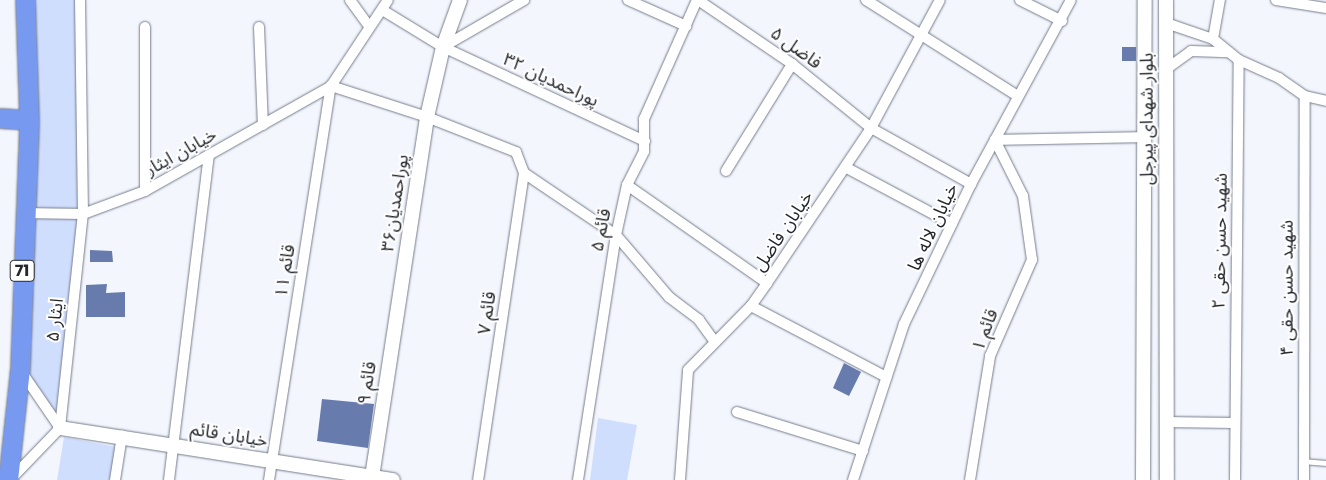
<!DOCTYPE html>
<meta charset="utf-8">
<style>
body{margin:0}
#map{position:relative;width:1326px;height:480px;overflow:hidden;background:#f3f6fd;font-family:Poppins,"Noto Sans Arabic",sans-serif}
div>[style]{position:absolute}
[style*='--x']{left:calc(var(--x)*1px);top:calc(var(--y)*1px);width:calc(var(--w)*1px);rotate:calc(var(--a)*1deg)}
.green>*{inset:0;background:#d0defe}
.building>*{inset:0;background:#677bad}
.roads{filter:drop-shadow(0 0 1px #757c8b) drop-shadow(0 0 1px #757c8b)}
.lane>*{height:5px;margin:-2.5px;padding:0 2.5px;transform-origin:2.5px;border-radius:2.5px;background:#fff}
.street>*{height:10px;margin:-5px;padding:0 5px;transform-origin:5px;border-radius:5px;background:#fff}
.secondary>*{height:14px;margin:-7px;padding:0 7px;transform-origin:7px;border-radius:7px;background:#fff}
.highway>*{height:19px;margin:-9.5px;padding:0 9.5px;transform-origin:9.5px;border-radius:9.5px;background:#7899f0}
span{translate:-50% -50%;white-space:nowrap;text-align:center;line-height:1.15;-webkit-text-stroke:4px #fff;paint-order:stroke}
.shield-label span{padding:1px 4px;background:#fff;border:1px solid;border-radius:4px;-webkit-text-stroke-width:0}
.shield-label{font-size:16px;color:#24272d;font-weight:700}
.street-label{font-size:18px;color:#24272d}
</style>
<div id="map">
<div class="green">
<i style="clip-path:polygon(30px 0,76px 0,78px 208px,27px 208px)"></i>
<i style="clip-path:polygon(28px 217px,79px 218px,56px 416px,23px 367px)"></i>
<i style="clip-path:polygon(598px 418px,637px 425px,627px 480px,590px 480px)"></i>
<i style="clip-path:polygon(64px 437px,116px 447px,111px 480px,57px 480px)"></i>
</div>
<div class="building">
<i style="clip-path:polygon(1122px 47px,1136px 47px,1136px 61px,1122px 61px)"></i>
<i style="clip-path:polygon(90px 250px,112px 251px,113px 262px,90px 262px)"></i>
<i style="clip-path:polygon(107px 284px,106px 293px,125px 292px,125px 317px,86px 317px,86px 285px)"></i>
<i style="clip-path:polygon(844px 363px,861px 372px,849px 396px,833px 388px)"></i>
<i style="clip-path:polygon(322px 399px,374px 404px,368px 448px,317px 441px)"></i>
</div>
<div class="roads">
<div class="lane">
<i style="--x:1302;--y:461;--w:24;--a:5"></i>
</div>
<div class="street">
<i style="--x:350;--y:0;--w:31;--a:54"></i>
<i style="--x:628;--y:0;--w:64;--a:24.1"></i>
<i style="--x:698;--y:0;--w:114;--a:34.2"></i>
<i style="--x:792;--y:64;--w:102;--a:39"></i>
<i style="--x:871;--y:128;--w:115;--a:29.2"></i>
<i style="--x:866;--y:0;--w:180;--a:32.3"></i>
<i style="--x:1020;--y:0;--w:47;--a:26.6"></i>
<i style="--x:1276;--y:0;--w:51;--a:9.1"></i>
<i style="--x:384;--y:11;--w:69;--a:31.4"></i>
<i style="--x:443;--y:47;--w:223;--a:25"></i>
<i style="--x:1166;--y:23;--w:50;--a:18.8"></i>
<i style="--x:1213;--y:39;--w:33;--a:39"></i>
<i style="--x:1239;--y:60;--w:44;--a:24.2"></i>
<i style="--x:1279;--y:78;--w:32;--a:35"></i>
<i style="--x:1305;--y:96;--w:22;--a:13"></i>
<i style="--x:259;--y:27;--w:98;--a:87.7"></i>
<i style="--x:1213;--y:39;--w:40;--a:-80"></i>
<i style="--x:443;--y:47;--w:94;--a:-30.1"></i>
<i style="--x:1165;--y:70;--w:32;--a:-36"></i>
<i style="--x:1191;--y:51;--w:38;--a:2"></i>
<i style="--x:845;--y:167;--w:121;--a:28"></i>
<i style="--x:726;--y:171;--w:126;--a:-58.3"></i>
<i style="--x:524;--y:173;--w:111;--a:34"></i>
<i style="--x:616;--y:235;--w:82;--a:49.5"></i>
<i style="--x:669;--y:297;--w:38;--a:37"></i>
<i style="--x:699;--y:320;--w:27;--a:54"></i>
<i style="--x:627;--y:185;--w:171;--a:35"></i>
<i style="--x:145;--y:191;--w:164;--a:-90"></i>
<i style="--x:23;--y:213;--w:60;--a:1"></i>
<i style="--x:83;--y:214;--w:66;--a:-20.4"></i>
<i style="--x:145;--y:191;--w:214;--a:-29.4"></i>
<i style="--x:331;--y:86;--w:103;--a:-56.5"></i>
<i style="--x:751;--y:306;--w:153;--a:27.7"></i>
<i style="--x:21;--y:371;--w:69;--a:55.6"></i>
<i style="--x:737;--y:412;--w:132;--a:17.2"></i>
<i style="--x:1165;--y:422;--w:69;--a:0.8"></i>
<i style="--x:60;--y:428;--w:215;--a:-83.9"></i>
<i style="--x:83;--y:214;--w:214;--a:-90.8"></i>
<i style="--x:10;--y:480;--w:72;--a:-46.1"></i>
<i style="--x:115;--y:480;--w:45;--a:-81"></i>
<i style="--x:169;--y:480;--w:327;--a:-83"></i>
<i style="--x:269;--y:480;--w:399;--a:-81.1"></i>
<i style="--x:331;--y:86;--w:101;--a:17.9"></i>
<i style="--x:427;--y:117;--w:96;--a:21.5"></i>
<i style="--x:516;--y:152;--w:22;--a:69"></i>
<i style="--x:524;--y:173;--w:310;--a:98.5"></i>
<i style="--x:578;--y:480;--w:248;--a:-81.2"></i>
<i style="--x:616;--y:235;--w:51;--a:-77.6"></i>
<i style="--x:627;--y:185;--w:38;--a:-63"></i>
<i style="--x:644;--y:151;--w:32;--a:-90"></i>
<i style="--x:644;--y:119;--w:130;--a:-66"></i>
<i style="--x:680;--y:480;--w:110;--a:-85.8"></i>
<i style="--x:688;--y:370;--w:90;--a:-45.5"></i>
<i style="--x:751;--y:306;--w:28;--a:-55"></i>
<i style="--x:767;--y:283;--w:187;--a:-56.1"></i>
<i style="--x:871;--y:128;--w:145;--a:-61.7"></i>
<i style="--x:853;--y:480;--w:164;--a:-71.9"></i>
<i style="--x:904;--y:324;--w:155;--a:-64.4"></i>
<i style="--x:971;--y:184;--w:209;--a:-61.5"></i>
<i style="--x:970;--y:480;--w:126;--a:-80.8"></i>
<i style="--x:990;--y:356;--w:105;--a:-66.4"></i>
<i style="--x:1032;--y:260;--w:65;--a:-98"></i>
<i style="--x:1023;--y:196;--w:63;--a:-116.6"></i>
<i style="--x:995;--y:140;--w:150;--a:-1.1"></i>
<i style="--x:1235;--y:480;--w:420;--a:-89.5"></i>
<i style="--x:1304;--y:480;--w:384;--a:-89.9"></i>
</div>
<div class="secondary">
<i style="--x:1166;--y:0;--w:480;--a:89.9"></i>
<i style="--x:60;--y:428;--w:337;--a:8.9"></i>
<i style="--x:372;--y:477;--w:364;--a:-81.3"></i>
<i style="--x:427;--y:117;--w:72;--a:-77.1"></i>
<i style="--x:443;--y:47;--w:50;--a:-70.1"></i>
<i style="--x:1143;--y:480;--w:480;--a:-89.8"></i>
</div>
<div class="highway">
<i style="--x:0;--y:118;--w:29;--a:4"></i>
<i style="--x:8;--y:480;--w:113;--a:-83.9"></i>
<i style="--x:20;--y:368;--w:248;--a:-87.9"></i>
<i style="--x:29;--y:120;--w:120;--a:-91.9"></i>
</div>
</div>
<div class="shield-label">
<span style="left:22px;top:271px">71</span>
</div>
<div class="street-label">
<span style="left:796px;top:48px;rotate:36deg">فاضل ۵</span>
<span style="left:551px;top:80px;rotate:25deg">پوراحمدیان ۳۲</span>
<span style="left:1147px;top:119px;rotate:-90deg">بلوار شهدای پیرجل</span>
<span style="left:181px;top:152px;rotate:-29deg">خیابان ایثار</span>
<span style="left:395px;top:203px;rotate:-81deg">پوراحمدیان۳۶</span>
<span style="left:933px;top:227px;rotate:-65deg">خیابان لاله ها</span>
<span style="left:601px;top:230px;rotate:-79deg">قائم ۵</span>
<span style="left:783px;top:231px;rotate:-56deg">خیابان فاضل</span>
<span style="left:1220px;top:241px;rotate:-89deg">شهید حسن حقی ۲</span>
<span style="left:285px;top:271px;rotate:-81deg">قائم ۱۱</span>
<span style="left:1287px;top:288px;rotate:-90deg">شهید حسن حقی ۴</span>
<span style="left:487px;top:313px;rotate:-82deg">قائم ۷</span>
<span style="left:55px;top:320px;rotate:-84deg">ایثار ۵</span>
<span style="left:985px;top:330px;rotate:-69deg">قائم ۱</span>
<span style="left:367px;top:383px;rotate:-81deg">قائم ۹</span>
<span style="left:229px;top:435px;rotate:9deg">خیابان قائم</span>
</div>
</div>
